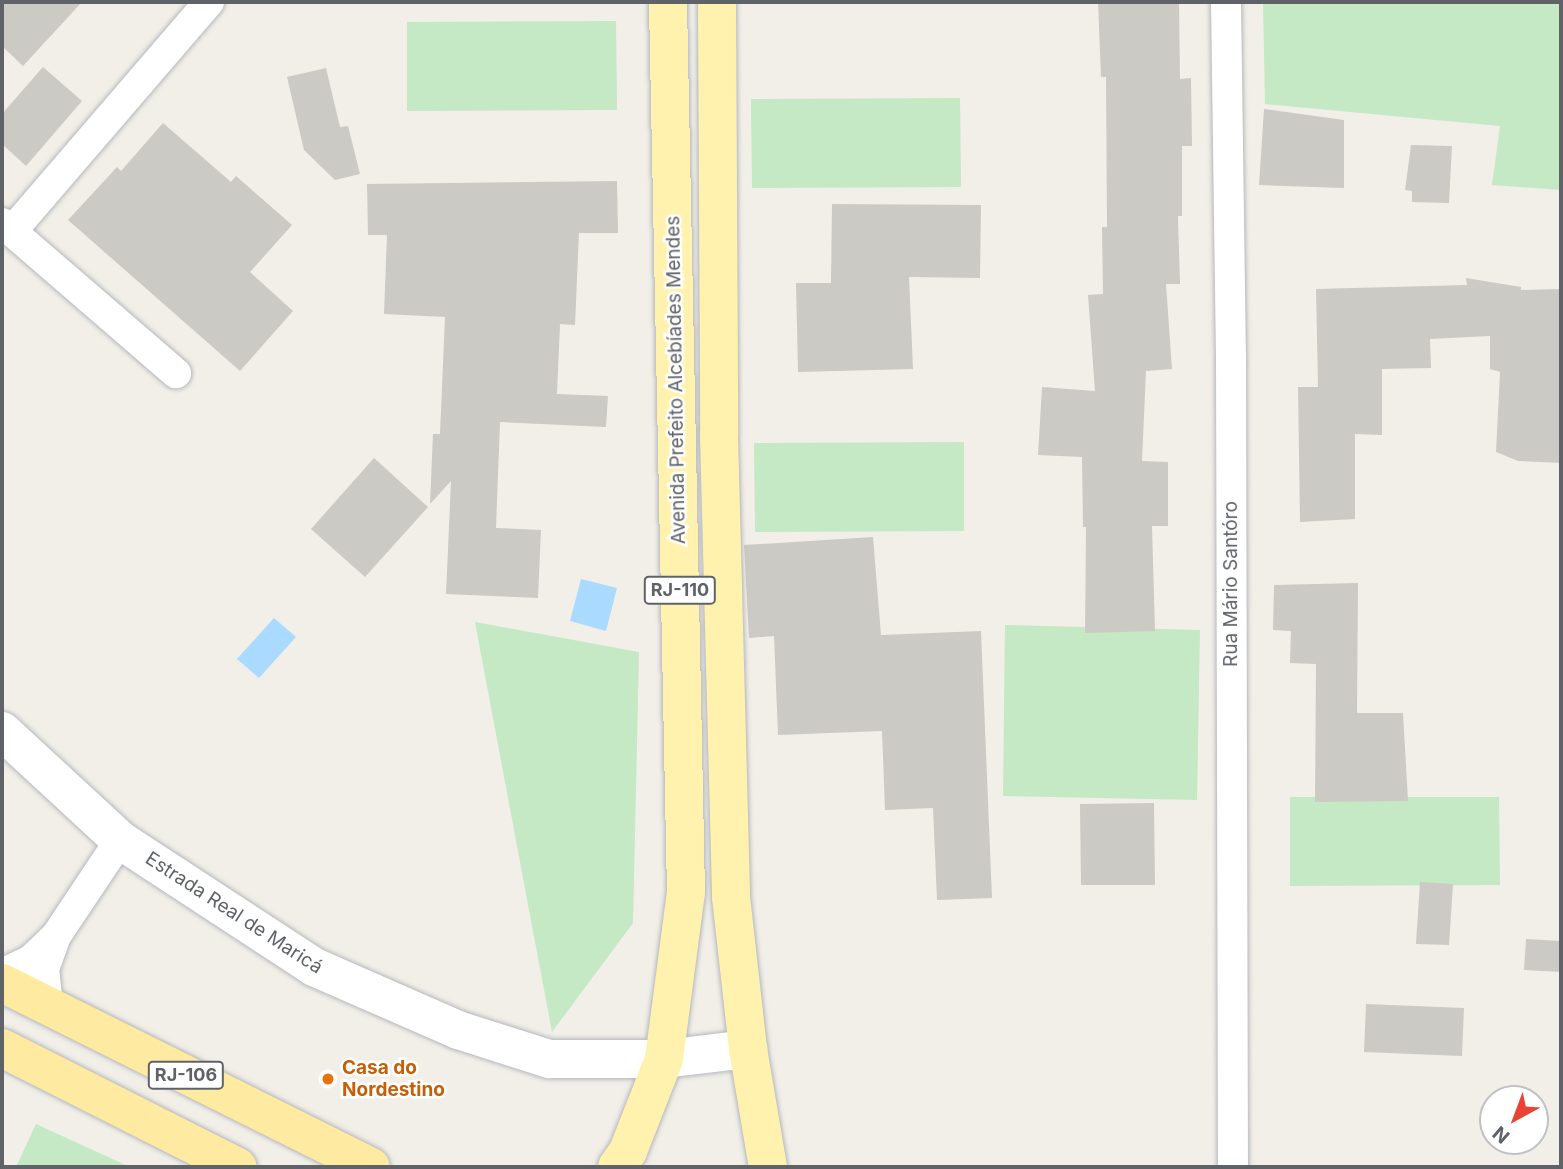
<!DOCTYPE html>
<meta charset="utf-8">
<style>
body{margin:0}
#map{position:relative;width:1563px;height:1169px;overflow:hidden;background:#f1efe8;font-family:Inter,sans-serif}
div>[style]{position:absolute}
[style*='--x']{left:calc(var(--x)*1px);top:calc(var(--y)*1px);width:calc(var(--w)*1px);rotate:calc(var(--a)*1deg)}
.green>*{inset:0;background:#c5e8c5}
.water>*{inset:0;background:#aadaff}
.building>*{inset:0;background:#cccac5}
.roads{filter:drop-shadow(0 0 2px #b5b8bc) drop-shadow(0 0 2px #b5b8bc)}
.minor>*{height:30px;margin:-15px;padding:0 15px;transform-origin:15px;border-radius:15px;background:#fff}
.secondary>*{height:38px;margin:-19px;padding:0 19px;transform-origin:19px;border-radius:19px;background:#fff}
.primary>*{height:38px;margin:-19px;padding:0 19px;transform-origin:19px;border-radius:19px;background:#fff2af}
.trunk>*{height:38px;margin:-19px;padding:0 19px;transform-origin:19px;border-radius:19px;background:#feeaa1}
.dots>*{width:19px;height:19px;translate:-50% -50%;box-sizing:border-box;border:4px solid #fff;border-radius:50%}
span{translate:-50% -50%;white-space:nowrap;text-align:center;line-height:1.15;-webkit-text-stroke:5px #fff;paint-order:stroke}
.shield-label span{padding:2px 5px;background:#fff;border:2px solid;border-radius:5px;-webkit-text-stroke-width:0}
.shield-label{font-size:18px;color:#5f6368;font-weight:700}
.street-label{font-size:19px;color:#5f6368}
.food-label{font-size:19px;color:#c56008;font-weight:700}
.left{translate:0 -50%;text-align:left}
.frame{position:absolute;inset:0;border:4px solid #5f6368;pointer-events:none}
.north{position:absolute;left:1479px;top:1085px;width:70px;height:70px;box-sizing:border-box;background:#fff;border:2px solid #bfc1c3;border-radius:50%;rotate:221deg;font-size:19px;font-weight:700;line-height:28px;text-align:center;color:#5f6368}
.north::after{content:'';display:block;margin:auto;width:24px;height:32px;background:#ea4335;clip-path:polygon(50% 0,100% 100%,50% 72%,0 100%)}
</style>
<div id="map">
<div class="green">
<i style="clip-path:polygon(1263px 2px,1561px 2px,1561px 190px,1492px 185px,1500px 126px,1265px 104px)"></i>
<i style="clip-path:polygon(616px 21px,617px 110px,407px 111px,407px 22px)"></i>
<i style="clip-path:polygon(960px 98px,961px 187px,752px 188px,751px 99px)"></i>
<i style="clip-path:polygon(964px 442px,964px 531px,755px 532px,754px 443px)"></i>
<i style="clip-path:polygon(475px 622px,639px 652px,633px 923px,552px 1032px)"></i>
<i style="clip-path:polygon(1005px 625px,1200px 630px,1197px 800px,1003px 796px)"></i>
<i style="clip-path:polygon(1290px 797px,1499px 797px,1500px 885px,1290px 886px)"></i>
<i style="clip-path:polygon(36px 1124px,130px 1167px,16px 1167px)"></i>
</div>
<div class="water">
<i style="clip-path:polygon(581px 579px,617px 588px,606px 631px,570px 621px)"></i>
<i style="clip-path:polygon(274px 618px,296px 637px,259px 678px,237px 659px)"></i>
</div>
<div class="building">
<i style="clip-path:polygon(2px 2px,82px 2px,23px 66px,2px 46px)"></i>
<i style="clip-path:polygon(1098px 2px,1179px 2px,1180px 79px,1191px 78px,1192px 146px,1182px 146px,1182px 216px,1178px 216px,1180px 284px,1166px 284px,1172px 369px,1146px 371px,1142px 461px,1168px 462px,1168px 526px,1152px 526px,1155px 631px,1085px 633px,1086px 527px,1083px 527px,1082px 457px,1038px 455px,1042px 387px,1095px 391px,1088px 295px,1103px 294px,1102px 227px,1107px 227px,1106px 77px,1101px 77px)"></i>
<i style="clip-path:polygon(43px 67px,82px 101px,26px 166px,2px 144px,2px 114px)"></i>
<i style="clip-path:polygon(326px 68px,340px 127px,348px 126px,360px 174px,335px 180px,304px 150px,287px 77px)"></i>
<i style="clip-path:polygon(1264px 109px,1344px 120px,1344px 188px,1259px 185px)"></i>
<i style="clip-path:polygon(163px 123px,231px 182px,236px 176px,292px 225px,250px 272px,293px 311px,240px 371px,68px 220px,117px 167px,121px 171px)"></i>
<i style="clip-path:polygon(1411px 145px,1452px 146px,1449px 203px,1412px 202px,1412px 191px,1405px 190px)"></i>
<i style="clip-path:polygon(617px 181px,618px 233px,579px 233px,575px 325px,560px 324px,557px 394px,608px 396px,606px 427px,500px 422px,496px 528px,541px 530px,538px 598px,446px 594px,451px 481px,430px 504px,433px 434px,440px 434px,445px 317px,384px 314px,387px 235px,368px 235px,367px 184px)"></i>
<i style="clip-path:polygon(832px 204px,981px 205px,980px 278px,909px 277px,913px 369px,798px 372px,796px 283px,831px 283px)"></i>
<i style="clip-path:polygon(1466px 278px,1521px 287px,1521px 290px,1561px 289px,1561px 463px,1518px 461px,1496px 452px,1500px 372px,1490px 369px,1490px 336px,1430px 339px,1431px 368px,1382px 369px,1382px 435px,1355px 434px,1355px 519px,1300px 522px,1298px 387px,1318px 387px,1316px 289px,1467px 285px)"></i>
<i style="clip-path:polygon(374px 458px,428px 507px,365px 577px,311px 529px)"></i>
<i style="clip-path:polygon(873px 537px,881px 635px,981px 631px,992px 898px,937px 900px,933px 808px,885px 810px,882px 731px,778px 735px,774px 636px,749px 638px,744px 545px)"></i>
<i style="clip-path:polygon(1358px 583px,1357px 713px,1403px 713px,1408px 801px,1315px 802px,1316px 664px,1290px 663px,1291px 631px,1273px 630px,1274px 585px)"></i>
<i style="clip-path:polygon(1154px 803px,1155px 885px,1081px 885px,1080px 804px)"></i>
<i style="clip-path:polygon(1420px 882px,1453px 884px,1449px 945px,1416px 944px)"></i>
<i style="clip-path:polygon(1526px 939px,1561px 941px,1561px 972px,1524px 970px)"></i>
<i style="clip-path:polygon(1366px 1004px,1464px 1008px,1462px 1056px,1364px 1052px)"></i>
</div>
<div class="roads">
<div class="minor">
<i style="--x:1226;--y:2;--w:356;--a:89.2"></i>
<i style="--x:1231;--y:358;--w:809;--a:89.86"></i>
<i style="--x:2;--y:223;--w:230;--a:40.8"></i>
<i style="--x:12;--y:231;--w:302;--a:-49.3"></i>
<i style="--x:2;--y:974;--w:32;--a:-26"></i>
<i style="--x:31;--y:960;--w:35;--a:-44"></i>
<i style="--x:56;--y:936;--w:115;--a:-56.3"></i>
<i style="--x:48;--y:1006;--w:37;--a:-96"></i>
<i style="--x:44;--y:969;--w:35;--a:-70"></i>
</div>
<div class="secondary">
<i style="--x:2;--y:731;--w:161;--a:42.7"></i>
<i style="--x:120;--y:840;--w:232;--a:33.2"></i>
<i style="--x:314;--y:967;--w:157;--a:23.6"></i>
<i style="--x:458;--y:1030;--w:96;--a:17.7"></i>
<i style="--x:549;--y:1059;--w:115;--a:0"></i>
<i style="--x:664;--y:1059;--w:85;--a:-6.8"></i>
</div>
<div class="primary">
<i style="--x:717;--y:2;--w:433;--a:89.7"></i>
<i style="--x:719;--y:435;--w:462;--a:88.5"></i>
<i style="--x:731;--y:897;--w:153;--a:83.6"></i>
<i style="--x:748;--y:1049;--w:120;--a:80.4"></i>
<i style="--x:617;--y:1167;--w:19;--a:-55"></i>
<i style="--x:628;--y:1151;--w:99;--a:-68.6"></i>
<i style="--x:664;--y:1059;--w:167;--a:-82.5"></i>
<i style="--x:686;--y:893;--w:891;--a:-91.16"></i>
</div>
<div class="trunk">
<i style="--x:2;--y:983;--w:412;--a:26.5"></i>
<i style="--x:2;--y:1048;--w:264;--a:26.8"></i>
</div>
</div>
<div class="dots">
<i style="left:328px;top:1079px;background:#e8710a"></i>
</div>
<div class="shield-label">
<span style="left:680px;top:590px">RJ-110</span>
<span style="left:186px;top:1075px">RJ-106</span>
</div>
<div class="street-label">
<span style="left:676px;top:380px;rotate:-91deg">Avenida Prefeito Alcebíades Mendes</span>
<span style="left:1231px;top:584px;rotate:-90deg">Rua Mário Santóro</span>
<span style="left:234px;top:913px;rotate:33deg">Estrada Real de Maricá</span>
</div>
<div class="food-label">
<span class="left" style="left:342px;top:1079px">Casa do<br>Nordestino</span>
</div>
<div class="frame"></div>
<div class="north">N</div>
</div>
